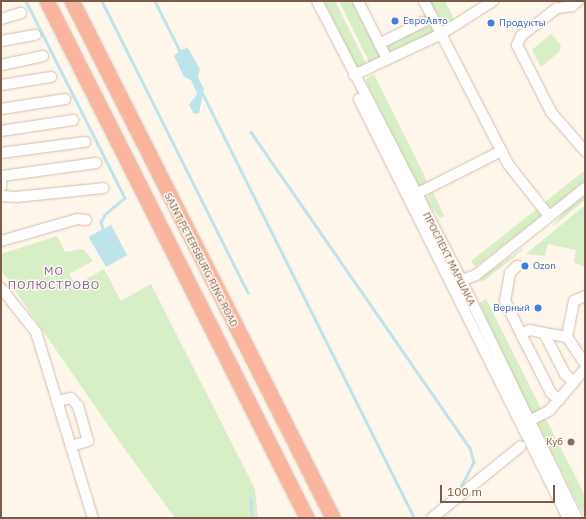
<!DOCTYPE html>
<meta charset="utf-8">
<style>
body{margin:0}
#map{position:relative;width:586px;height:519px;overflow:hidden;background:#fef6ea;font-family:"IBM Plex Sans",sans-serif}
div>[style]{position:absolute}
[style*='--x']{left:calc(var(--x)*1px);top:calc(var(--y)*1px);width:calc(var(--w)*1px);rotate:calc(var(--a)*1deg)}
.green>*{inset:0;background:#d7eec6}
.water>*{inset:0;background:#bce4ea}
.stream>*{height:2.5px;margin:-1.25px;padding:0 1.25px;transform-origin:1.25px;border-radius:1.25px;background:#bce4ea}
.roads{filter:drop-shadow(0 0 1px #d2bdae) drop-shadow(0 0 1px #d2bdae)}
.minor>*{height:10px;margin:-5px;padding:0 5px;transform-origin:5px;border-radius:5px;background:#fff}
.highway>*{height:14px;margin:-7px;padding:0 7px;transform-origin:7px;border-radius:7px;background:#fbb59e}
.dots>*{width:11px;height:11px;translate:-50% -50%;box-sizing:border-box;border:2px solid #fffaf2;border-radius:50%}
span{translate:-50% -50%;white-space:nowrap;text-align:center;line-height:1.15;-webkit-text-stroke:3px #fffaf2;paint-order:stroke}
.shop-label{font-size:10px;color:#366cbe}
.left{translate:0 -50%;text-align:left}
.right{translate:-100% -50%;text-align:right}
.street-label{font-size:10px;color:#7c5b4a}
.education-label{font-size:10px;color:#785e54}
.quarter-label{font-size:12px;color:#856397;letter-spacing:1px}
.frame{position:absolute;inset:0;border:2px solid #7c5b4a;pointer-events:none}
.scale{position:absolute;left:440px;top:485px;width:115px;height:18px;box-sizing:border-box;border:2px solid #7c5b4a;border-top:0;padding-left:5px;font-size:12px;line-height:14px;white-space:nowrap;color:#7c5b4a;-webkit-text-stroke:3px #fffaf2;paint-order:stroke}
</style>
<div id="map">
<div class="green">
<i style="clip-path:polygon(324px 1px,335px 1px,367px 65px,360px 69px,357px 67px)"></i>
<i style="clip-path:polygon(339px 1px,355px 1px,382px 57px,370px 64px)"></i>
<i style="clip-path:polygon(429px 1px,445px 1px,455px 21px,442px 26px)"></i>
<i style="clip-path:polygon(426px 13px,433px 30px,432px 33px,389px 54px,387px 46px,428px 25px,423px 14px)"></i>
<i style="clip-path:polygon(551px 34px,561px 45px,559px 52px,541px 67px,532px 50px)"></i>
<i style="clip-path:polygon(374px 74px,429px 185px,422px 188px,418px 186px,366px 82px,367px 78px)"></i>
<i style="clip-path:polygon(585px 170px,585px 181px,551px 209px,547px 208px,544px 203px)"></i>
<i style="clip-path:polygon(433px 192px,444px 216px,440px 218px,424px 199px)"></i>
<i style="clip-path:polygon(585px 194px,585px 200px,551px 228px,565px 210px)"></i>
<i style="clip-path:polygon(585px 205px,585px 267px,574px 262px,576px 250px,548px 244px,545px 256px,526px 254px)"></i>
<i style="clip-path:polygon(538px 208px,542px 216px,475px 267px,471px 261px)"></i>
<i style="clip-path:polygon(57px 236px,65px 252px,83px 249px,93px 261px,69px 274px,76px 285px,104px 269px,121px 301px,151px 284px,255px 489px,258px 518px,175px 518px,121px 444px,1px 270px,1px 254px)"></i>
<i style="clip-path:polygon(522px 249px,523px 250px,482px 282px,480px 278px)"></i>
<i style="clip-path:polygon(486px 299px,542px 411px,532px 414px,479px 303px)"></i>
<i style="clip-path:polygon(545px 417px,585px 495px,585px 518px,537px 423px)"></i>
</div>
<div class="water">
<i style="clip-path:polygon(188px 48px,200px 69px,198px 77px,204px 89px,199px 113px,194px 114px,189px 105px,197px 94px,191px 80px,184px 77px,174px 56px,180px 50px)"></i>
<i style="clip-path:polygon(111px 225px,127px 255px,106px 267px,89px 238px,90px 236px)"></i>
</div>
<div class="stream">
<i style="--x:26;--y:1;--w:220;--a:63.3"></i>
<i style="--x:125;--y:198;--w:26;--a:140"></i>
<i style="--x:105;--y:215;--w:8;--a:120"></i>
<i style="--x:101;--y:222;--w:7;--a:74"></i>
<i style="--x:102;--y:1;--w:326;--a:63.4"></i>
<i style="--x:155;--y:1;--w:58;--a:63.4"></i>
<i style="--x:203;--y:94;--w:474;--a:63.5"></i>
<i style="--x:251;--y:132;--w:384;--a:55.3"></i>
<i style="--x:470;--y:448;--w:15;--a:74"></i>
<i style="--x:474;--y:462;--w:33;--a:117"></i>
<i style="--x:251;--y:499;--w:19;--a:87"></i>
</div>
<div class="roads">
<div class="minor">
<i style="--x:317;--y:1;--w:297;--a:62.6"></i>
<i style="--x:454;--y:265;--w:281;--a:64.1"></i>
<i style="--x:358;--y:1;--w:65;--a:63.4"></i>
<i style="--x:424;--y:1;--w:183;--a:62.7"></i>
<i style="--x:508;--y:164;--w:66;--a:51.7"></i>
<i style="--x:578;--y:1;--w:8;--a:140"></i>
<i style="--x:572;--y:6;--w:15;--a:172"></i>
<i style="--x:557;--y:8;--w:46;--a:142.1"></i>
<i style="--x:521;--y:36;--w:10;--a:114"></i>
<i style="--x:517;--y:45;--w:75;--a:63.1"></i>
<i style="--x:551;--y:112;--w:52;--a:48.9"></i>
<i style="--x:1;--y:19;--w:21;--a:-17"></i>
<i style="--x:1;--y:41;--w:35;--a:-10"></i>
<i style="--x:379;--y:44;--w:49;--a:-26.6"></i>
<i style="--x:1;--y:65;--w:43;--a:-12.1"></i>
<i style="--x:354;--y:75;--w:96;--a:-25.2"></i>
<i style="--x:441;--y:34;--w:62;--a:-32.4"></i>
<i style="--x:1;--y:85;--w:51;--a:-9.1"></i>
<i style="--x:359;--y:99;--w:468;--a:63.5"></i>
<i style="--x:1;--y:109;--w:65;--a:-8.9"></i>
<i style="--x:1;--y:131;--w:73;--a:-8.7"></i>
<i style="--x:1;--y:153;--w:85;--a:-7.5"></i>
<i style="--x:1;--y:176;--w:11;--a:90"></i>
<i style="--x:2;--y:176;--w:95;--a:-7.9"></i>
<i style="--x:416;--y:194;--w:95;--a:-26.8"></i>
<i style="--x:1;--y:196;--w:15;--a:4"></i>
<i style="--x:16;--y:197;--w:88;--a:-5.8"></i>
<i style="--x:1;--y:241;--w:79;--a:-16.1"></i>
<i style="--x:77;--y:219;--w:9;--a:6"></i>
<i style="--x:517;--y:266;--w:10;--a:135"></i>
<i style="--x:510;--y:273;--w:28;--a:100"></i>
<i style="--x:505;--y:301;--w:37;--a:64"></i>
<i style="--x:521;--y:334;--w:10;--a:-24"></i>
<i style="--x:530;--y:330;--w:14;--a:12"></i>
<i style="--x:456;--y:283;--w:22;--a:-22"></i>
<i style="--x:476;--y:275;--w:139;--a:-38.6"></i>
<i style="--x:1;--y:288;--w:56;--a:51.5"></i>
<i style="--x:36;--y:332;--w:195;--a:73"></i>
<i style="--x:585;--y:296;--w:12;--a:156"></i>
<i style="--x:574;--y:301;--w:37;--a:101"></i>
<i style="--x:567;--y:337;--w:32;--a:56"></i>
<i style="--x:521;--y:334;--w:66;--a:63"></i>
<i style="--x:551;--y:393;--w:11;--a:41"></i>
<i style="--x:567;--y:337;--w:23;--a:-170"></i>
<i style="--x:544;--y:333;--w:46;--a:62.9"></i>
<i style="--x:565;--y:374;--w:12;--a:42"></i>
<i style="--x:57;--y:401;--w:14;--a:-12"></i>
<i style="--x:71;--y:398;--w:11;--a:49"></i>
<i style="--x:78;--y:406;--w:36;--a:74"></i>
<i style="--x:88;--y:441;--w:18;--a:164"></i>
<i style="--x:523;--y:424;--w:29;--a:-27"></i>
<i style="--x:549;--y:411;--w:55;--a:-49.4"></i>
<i style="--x:432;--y:518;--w:114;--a:-39"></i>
</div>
<div class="highway">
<i style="--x:47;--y:1;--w:579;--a:63.3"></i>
<i style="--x:72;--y:1;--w:579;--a:63.21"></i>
</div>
</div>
<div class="dots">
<i style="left:395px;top:21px;background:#3f7fe0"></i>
<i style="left:491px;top:23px;background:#3f7fe0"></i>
<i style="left:525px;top:266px;background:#3f7fe0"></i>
<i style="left:538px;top:308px;background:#3f7fe0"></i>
<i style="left:571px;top:442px;background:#8d6e63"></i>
</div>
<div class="shop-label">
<span class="left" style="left:403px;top:21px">ЕвроАвто</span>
<span class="left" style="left:499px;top:23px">Продукты</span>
<span class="left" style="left:533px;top:266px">Ozon</span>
<span class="right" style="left:530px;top:308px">Верный</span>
</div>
<div class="street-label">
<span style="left:449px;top:259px;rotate:63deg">ПРОСПЕКТ МАРШАКА</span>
<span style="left:201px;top:260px;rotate:63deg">SAINT PETERSBURG RING ROAD</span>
</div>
<div class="education-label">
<span class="right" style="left:563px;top:442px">Куб</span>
</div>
<div class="quarter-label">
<span style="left:54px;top:278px">МО<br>ПОЛЮСТРОВО</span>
</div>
<div class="frame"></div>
<div class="scale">100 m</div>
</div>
